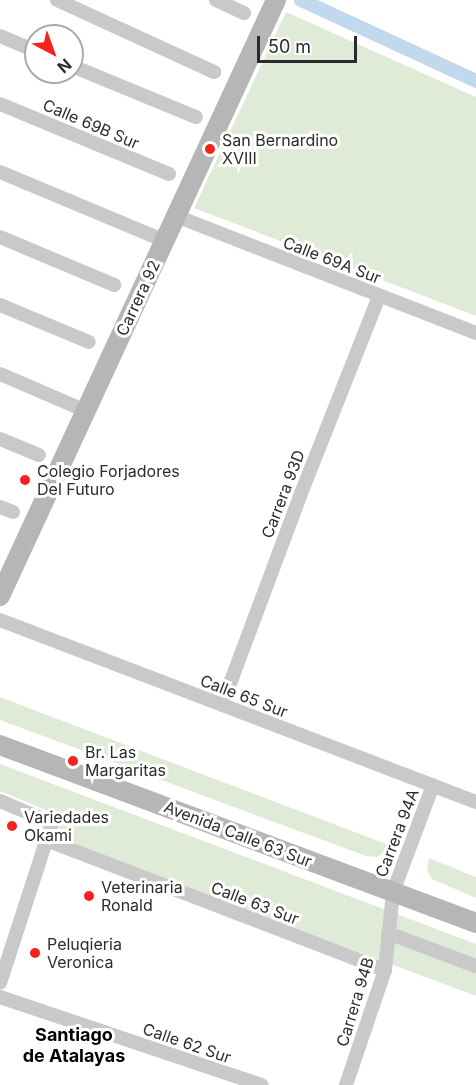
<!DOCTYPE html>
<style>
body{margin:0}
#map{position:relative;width:476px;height:1085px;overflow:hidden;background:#fff;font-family:Inter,sans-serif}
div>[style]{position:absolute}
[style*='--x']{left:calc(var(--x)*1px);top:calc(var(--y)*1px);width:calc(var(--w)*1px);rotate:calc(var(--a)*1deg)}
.green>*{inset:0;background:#e0ebd7}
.canal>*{height:14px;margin:-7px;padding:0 7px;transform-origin:7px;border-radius:7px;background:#c1d8ed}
.street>*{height:14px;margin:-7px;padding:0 7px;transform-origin:7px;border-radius:7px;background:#c9c9c9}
.secondary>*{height:20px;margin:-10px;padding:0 10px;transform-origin:10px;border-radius:10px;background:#b6b6b6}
.dots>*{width:16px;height:16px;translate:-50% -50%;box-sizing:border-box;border:3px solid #fff;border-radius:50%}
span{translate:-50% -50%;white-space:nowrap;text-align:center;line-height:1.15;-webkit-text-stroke:6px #fff;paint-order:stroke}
.street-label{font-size:16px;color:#2c2c2c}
.poi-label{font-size:16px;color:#2c2c2c}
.left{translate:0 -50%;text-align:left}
.neighbourhood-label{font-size:18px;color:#000;font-weight:700}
.north{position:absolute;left:24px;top:24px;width:60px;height:60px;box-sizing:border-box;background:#fff;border:2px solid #ababab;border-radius:50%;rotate:139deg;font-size:16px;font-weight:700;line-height:24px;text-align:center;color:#2c2c2c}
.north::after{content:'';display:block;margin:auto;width:21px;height:27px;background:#f4211d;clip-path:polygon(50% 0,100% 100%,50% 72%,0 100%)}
.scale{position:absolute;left:257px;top:36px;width:100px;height:27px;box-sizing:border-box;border:3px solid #2c2c2c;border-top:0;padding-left:8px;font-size:18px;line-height:21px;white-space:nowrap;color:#2c2c2c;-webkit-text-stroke:4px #fff;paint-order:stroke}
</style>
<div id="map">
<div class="green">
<i style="clip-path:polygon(286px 12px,476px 97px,476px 316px,194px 208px)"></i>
<i style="clip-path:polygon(0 697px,194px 771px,394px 847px,377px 857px,366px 856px,0 720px)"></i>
<i style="clip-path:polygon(0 764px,476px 944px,476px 996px,55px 838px,62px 817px,0 791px)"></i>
<i style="clip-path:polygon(429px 858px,476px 877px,476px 898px,432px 879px,427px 870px)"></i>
</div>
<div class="canal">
<i style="--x:301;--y:0;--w:193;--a:24.8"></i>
</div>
<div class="street">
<i style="--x:57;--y:0;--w:173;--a:24.6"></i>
<i style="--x:216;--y:0;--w:31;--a:25"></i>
<i style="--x:0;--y:36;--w:39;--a:23"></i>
<i style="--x:72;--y:66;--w:134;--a:22.4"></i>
<i style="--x:0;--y:104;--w:183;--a:22.5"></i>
<i style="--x:0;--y:172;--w:179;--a:22.7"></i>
<i style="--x:176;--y:216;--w:322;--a:21.3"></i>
<i style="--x:0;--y:237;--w:124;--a:22.8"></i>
<i style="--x:0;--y:305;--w:96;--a:22.6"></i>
<i style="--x:0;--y:374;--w:94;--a:23.3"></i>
<i style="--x:0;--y:439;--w:42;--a:22.3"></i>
<i style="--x:0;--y:507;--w:14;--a:21"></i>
<i style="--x:0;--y:620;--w:510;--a:20.92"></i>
<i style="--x:222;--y:705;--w:223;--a:-69.5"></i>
<i style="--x:300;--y:496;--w:215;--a:-68.4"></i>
<i style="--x:0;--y:801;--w:56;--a:22.9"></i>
<i style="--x:52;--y:823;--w:168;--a:108"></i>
<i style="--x:46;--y:840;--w:363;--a:21"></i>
<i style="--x:388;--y:933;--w:94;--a:20.6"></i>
<i style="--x:0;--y:997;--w:276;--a:18.6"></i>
<i style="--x:346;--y:1085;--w:121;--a:-71.3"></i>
<i style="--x:385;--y:970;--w:78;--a:-84.1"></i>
<i style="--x:393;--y:892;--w:114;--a:-69.5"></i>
</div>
<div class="secondary">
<i style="--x:0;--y:596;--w:657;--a:-65.15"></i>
<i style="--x:0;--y:745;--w:508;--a:20.5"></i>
</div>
<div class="dots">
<i style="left:210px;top:149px;background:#f4211d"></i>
<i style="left:25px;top:480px;background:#f4211d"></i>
<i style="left:73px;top:761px;background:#f4211d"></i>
<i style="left:12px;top:826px;background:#f4211d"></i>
<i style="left:89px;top:896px;background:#f4211d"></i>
<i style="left:35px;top:953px;background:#f4211d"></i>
</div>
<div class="street-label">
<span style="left:91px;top:124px;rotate:23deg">Calle 69B Sur</span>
<span style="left:332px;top:260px;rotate:21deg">Calle 69A Sur</span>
<span style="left:138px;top:298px;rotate:-65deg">Carrera 92</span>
<span style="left:283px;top:494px;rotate:-69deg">Carrera 93D</span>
<span style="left:244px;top:696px;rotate:21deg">Calle 65 Sur</span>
<span style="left:397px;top:833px;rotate:-69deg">Carrera 94A</span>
<span style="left:238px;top:834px;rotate:21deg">Avenida Calle 63 Sur</span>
<span style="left:255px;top:903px;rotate:21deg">Calle 63 Sur</span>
<span style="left:355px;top:1002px;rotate:-73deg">Carrera 94B</span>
<span style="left:187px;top:1043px;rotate:19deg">Calle 62 Sur</span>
</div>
<div class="poi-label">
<span class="left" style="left:222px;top:149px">San Bernardino<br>XVIII</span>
<span class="left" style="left:37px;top:480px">Colegio Forjadores<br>Del Futuro</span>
<span class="left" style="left:85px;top:761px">Br. Las<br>Margaritas</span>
<span class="left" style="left:24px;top:826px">Variedades<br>Okami</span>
<span class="left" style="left:101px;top:896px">Veterinaria<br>Ronald</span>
<span class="left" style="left:47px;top:953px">Peluqieria<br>Veronica</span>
</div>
<div class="neighbourhood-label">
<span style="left:74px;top:1046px">Santiago<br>de Atalayas</span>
</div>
<div class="north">N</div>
<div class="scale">50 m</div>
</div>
